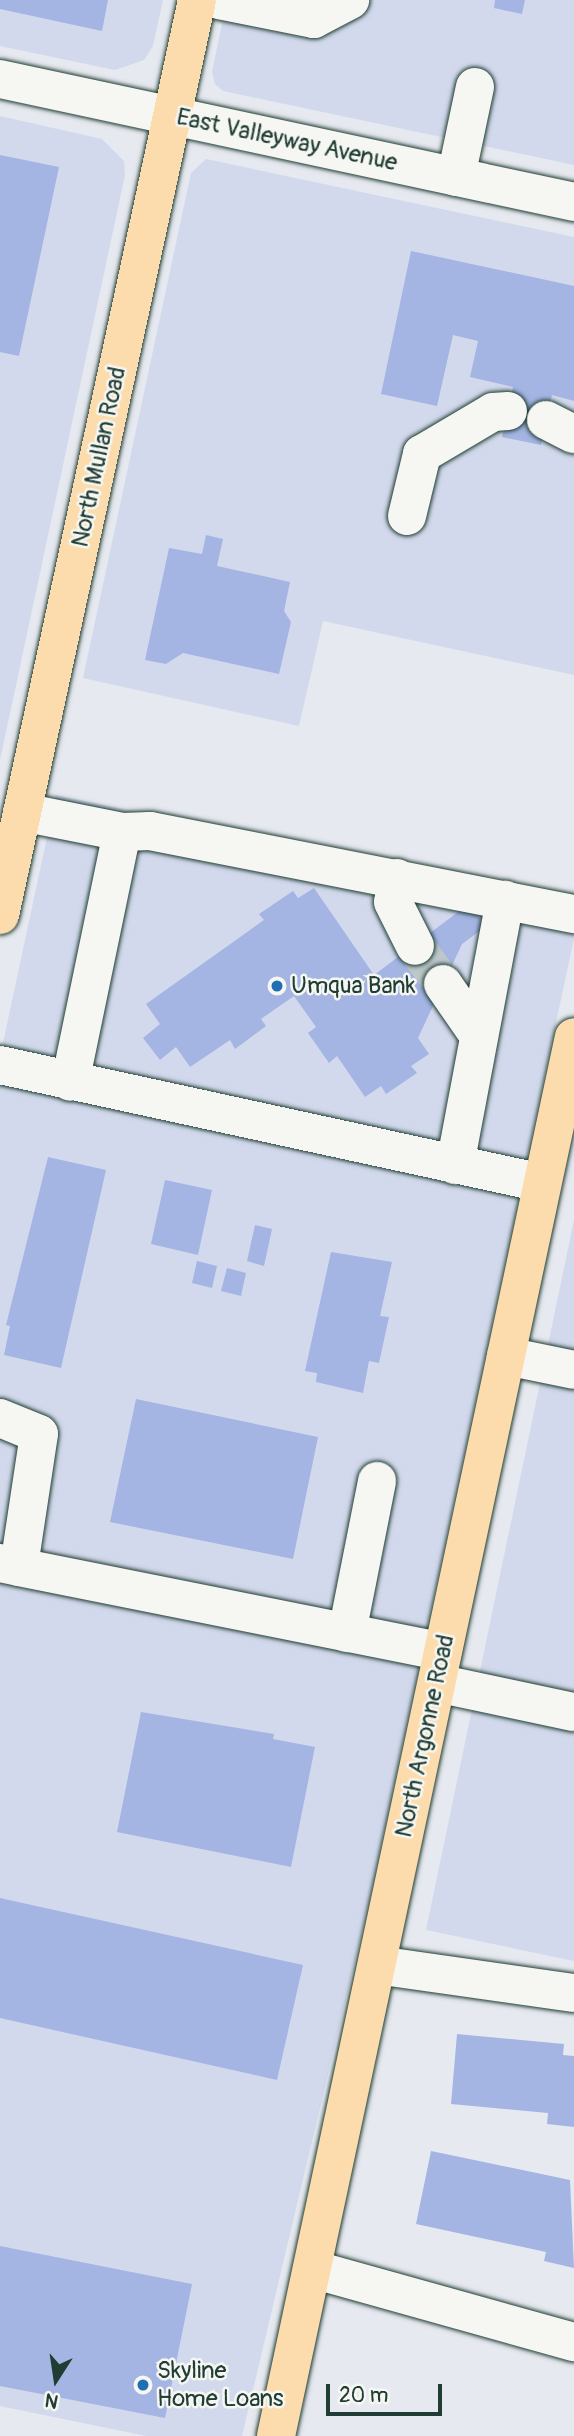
<!DOCTYPE html>
<style>
body{margin:0}
#map{position:relative;width:574px;height:2436px;overflow:hidden;background:#e6e9ef;font-family:Pangolin,sans-serif}
div>[style]{position:absolute}
[style*='--x']{left:calc(var(--x)*1px);top:calc(var(--y)*1px);width:calc(var(--w)*1px);rotate:calc(var(--a)*1deg)}
.built>*{inset:0;background:#d2d9ec}
.building>*{inset:0;background:#a4b5e4}
.minor-tunnel>*{height:38px;margin-top:-19px;transform-origin:0;background:repeating-linear-gradient(90deg,#bec7ca 0 38px,transparent 0 57px)}
.roads{filter:drop-shadow(0 0 2px #1f3d34) drop-shadow(0 0 2px #1f3d34)}
.minor>*{height:38px;margin:-19px;padding:0 19px;transform-origin:19px;border-radius:19px;background:#f6f6f2}
.major>*{height:38px;margin:-19px;padding:0 19px;transform-origin:19px;border-radius:19px;background:#fcdcac}
.dots>*{width:19px;height:19px;translate:-50% -50%;box-sizing:border-box;border:4px solid #f6f6f2;border-radius:50%}
span{translate:-50% -50%;white-space:nowrap;text-align:center;line-height:1.15;-webkit-text-stroke:5px #f6f6f2;paint-order:stroke}
.street-label{font-size:24px;color:#1f3d34}
.poi-label{font-size:24px;color:#1f3d34}
.left{translate:0 -50%;text-align:left}
.north{position:absolute;left:21px;top:2345px;width:70px;height:70px;-webkit-text-stroke:5px #f6f6f2;paint-order:stroke;rotate:192deg;font-size:19px;font-weight:700;line-height:28px;text-align:center;color:#1f3d34}
.north::after{content:'';display:block;margin:auto;width:24px;height:32px;background:#1f3d34;clip-path:polygon(50% 0,100% 100%,50% 72%,0 100%)}
.scale{position:absolute;left:326px;top:2384px;width:116px;height:32px;box-sizing:border-box;border:4px solid #1f3d34;border-top:0;padding-left:9px;font-size:21px;line-height:24px;white-space:nowrap;color:#1f3d34;-webkit-text-stroke:5px #f6f6f2;paint-order:stroke}
</style>
<div id="map">
<div class="built">
<i style="clip-path:polygon(0 0,163px 0,153px 46px,144px 60px,115px 70px,0 46px)"></i>
<i style="clip-path:polygon(227px 0,574px 0,574px 165px,223px 91px,215px 84px,212px 72px)"></i>
<i style="clip-path:polygon(0 116px,102px 139px,124px 161px,125px 175px,0 760px)"></i>
<i style="clip-path:polygon(206px 159px,574px 237px,574px 675px,323px 621px,299px 726px,83px 678px,191px 173px)"></i>
<i style="clip-path:polygon(56px 795px,574px 901px,574px 938px,368px 1906px,242px 2436px,146px 2436px,0 2406px,0 1057px)"></i>
<i style="clip-path:polygon(574px 1220px,574px 1961px,426px 1930px)"></i>
</div>
<div class="building">
<i style="clip-path:polygon(0 0,108px 0,102px 31px,0 9px)"></i>
<i style="clip-path:polygon(495px 0,525px 0,522px 14px,494px 8px)"></i>
<i style="clip-path:polygon(0 155px,59px 167px,19px 356px,0 352px)"></i>
<i style="clip-path:polygon(411px 251px,574px 286px,574px 401px,552px 395px,541px 445px,502px 437px,513px 387px,470px 377px,478px 341px,453px 335px,437px 406px,381px 394px)"></i>
<i style="clip-path:polygon(206px 535px,223px 539px,217px 566px,290px 582px,284px 611px,291px 622px,279px 674px,183px 653px,166px 664px,145px 660px,169px 548px,202px 554px)"></i>
<i style="clip-path:polygon(314px 888px,374px 975px,470px 903px,485px 927px,462px 944px,418px 1038px,429px 1054px,411px 1066px,417px 1073px,386px 1094px,381px 1086px,365px 1097px,337px 1056px,329px 1063px,308px 1033px,316px 1027px,294px 996px,261px 1019px,266px 1026px,235px 1049px,230px 1040px,190px 1067px,176px 1047px,160px 1060px,143px 1038px,160px 1024px,146px 1004px,264px 920px,259px 914px,293px 891px,298px 898px)"></i>
<i style="clip-path:polygon(48px 1157px,106px 1170px,61px 1368px,4px 1355px,10px 1326px,6px 1325px)"></i>
<i style="clip-path:polygon(165px 1180px,212px 1190px,198px 1255px,151px 1244px)"></i>
<i style="clip-path:polygon(255px 1225px,272px 1229px,264px 1266px,247px 1261px)"></i>
<i style="clip-path:polygon(331px 1252px,392px 1262px,380px 1316px,389px 1317px,379px 1363px,369px 1361px,363px 1393px,316px 1382px,317px 1373px,305px 1371px)"></i>
<i style="clip-path:polygon(197px 1261px,217px 1266px,212px 1288px,192px 1283px)"></i>
<i style="clip-path:polygon(227px 1268px,246px 1273px,241px 1296px,221px 1291px)"></i>
<i style="clip-path:polygon(136px 1399px,318px 1437px,293px 1559px,110px 1522px)"></i>
<i style="clip-path:polygon(141px 1712px,274px 1734px,273px 1739px,315px 1747px,291px 1867px,117px 1832px)"></i>
<i style="clip-path:polygon(0 1898px,303px 1965px,277px 2080px,0 2018px)"></i>
<i style="clip-path:polygon(457px 2034px,564px 2044px,563px 2055px,574px 2056px,574px 2127px,547px 2124px,548px 2113px,451px 2104px)"></i>
<i style="clip-path:polygon(431px 2151px,570px 2180px,574px 2268px,544px 2261px,546px 2252px,416px 2224px)"></i>
<i style="clip-path:polygon(0 2246px,192px 2284px,165px 2418px,0 2386px)"></i>
</div>
<div class="minor-tunnel">
<i style="--x:415;--y:946;--w:47;--a:53.6"></i>
</div>
<div class="roads">
<div class="minor">
<i style="--x:219;--y:0;--w:97;--a:11.3"></i>
<i style="--x:314;--y:19;--w:41;--a:-27.8"></i>
<i style="--x:0;--y:79;--w:587;--a:12.09"></i>
<i style="--x:456;--y:177;--w:92;--a:-78.1"></i>
<i style="--x:546;--y:420;--w:31;--a:27"></i>
<i style="--x:407;--y:516;--w:64;--a:-76.4"></i>
<i style="--x:422;--y:454;--w:82;--a:-30.6"></i>
<i style="--x:493;--y:412;--w:15;--a:-4"></i>
<i style="--x:22;--y:812;--w:102;--a:11.3"></i>
<i style="--x:122;--y:832;--w:255;--a:101.7"></i>
<i style="--x:122;--y:832;--w:28;--a:-2"></i>
<i style="--x:150;--y:831;--w:432;--a:11.1"></i>
<i style="--x:397;--y:878;--w:24;--a:99"></i>
<i style="--x:393;--y:902;--w:49;--a:63.4"></i>
<i style="--x:443;--y:984;--w:63;--a:55.3"></i>
<i style="--x:0;--y:1065;--w:555;--a:12.28"></i>
<i style="--x:455;--y:1165;--w:270;--a:-79.3"></i>
<i style="--x:506;--y:1356;--w:69;--a:11.6"></i>
<i style="--x:0;--y:1418;--w:42;--a:22.3"></i>
<i style="--x:39;--y:1434;--w:134;--a:98.6"></i>
<i style="--x:19;--y:1567;--w:19;--a:-168"></i>
<i style="--x:19;--y:1567;--w:432;--a:11.3"></i>
<i style="--x:347;--y:1633;--w:155;--a:-78.8"></i>
<i style="--x:437;--y:1683;--w:140;--a:12"></i>
<i style="--x:377;--y:1965;--w:199;--a:8.1"></i>
<i style="--x:312;--y:2269;--w:272;--a:15.6"></i>
</div>
<div class="major">
<i style="--x:0;--y:915;--w:936;--a:-77.85"></i>
<i style="--x:276;--y:2436;--w:1430;--a:-77.98"></i>
</div>
</div>
<div class="dots">
<i style="left:277px;top:986px;background:#1f6fb2"></i>
<i style="left:143px;top:2385px;background:#1f6fb2"></i>
</div>
<div class="street-label">
<span style="left:287px;top:140px;rotate:12deg">East Valleyway Avenue</span>
<span style="left:99px;top:457px;rotate:-78deg">North Mullan Road</span>
<span style="left:425px;top:1736px;rotate:-78deg">North Argonne Road</span>
</div>
<div class="poi-label">
<span class="left" style="left:291px;top:986px">Umqua Bank</span>
<span class="left" style="left:157px;top:2385px">Skyline<br>Home Loans</span>
</div>
<div class="north">N</div>
<div class="scale">20 m</div>
</div>
